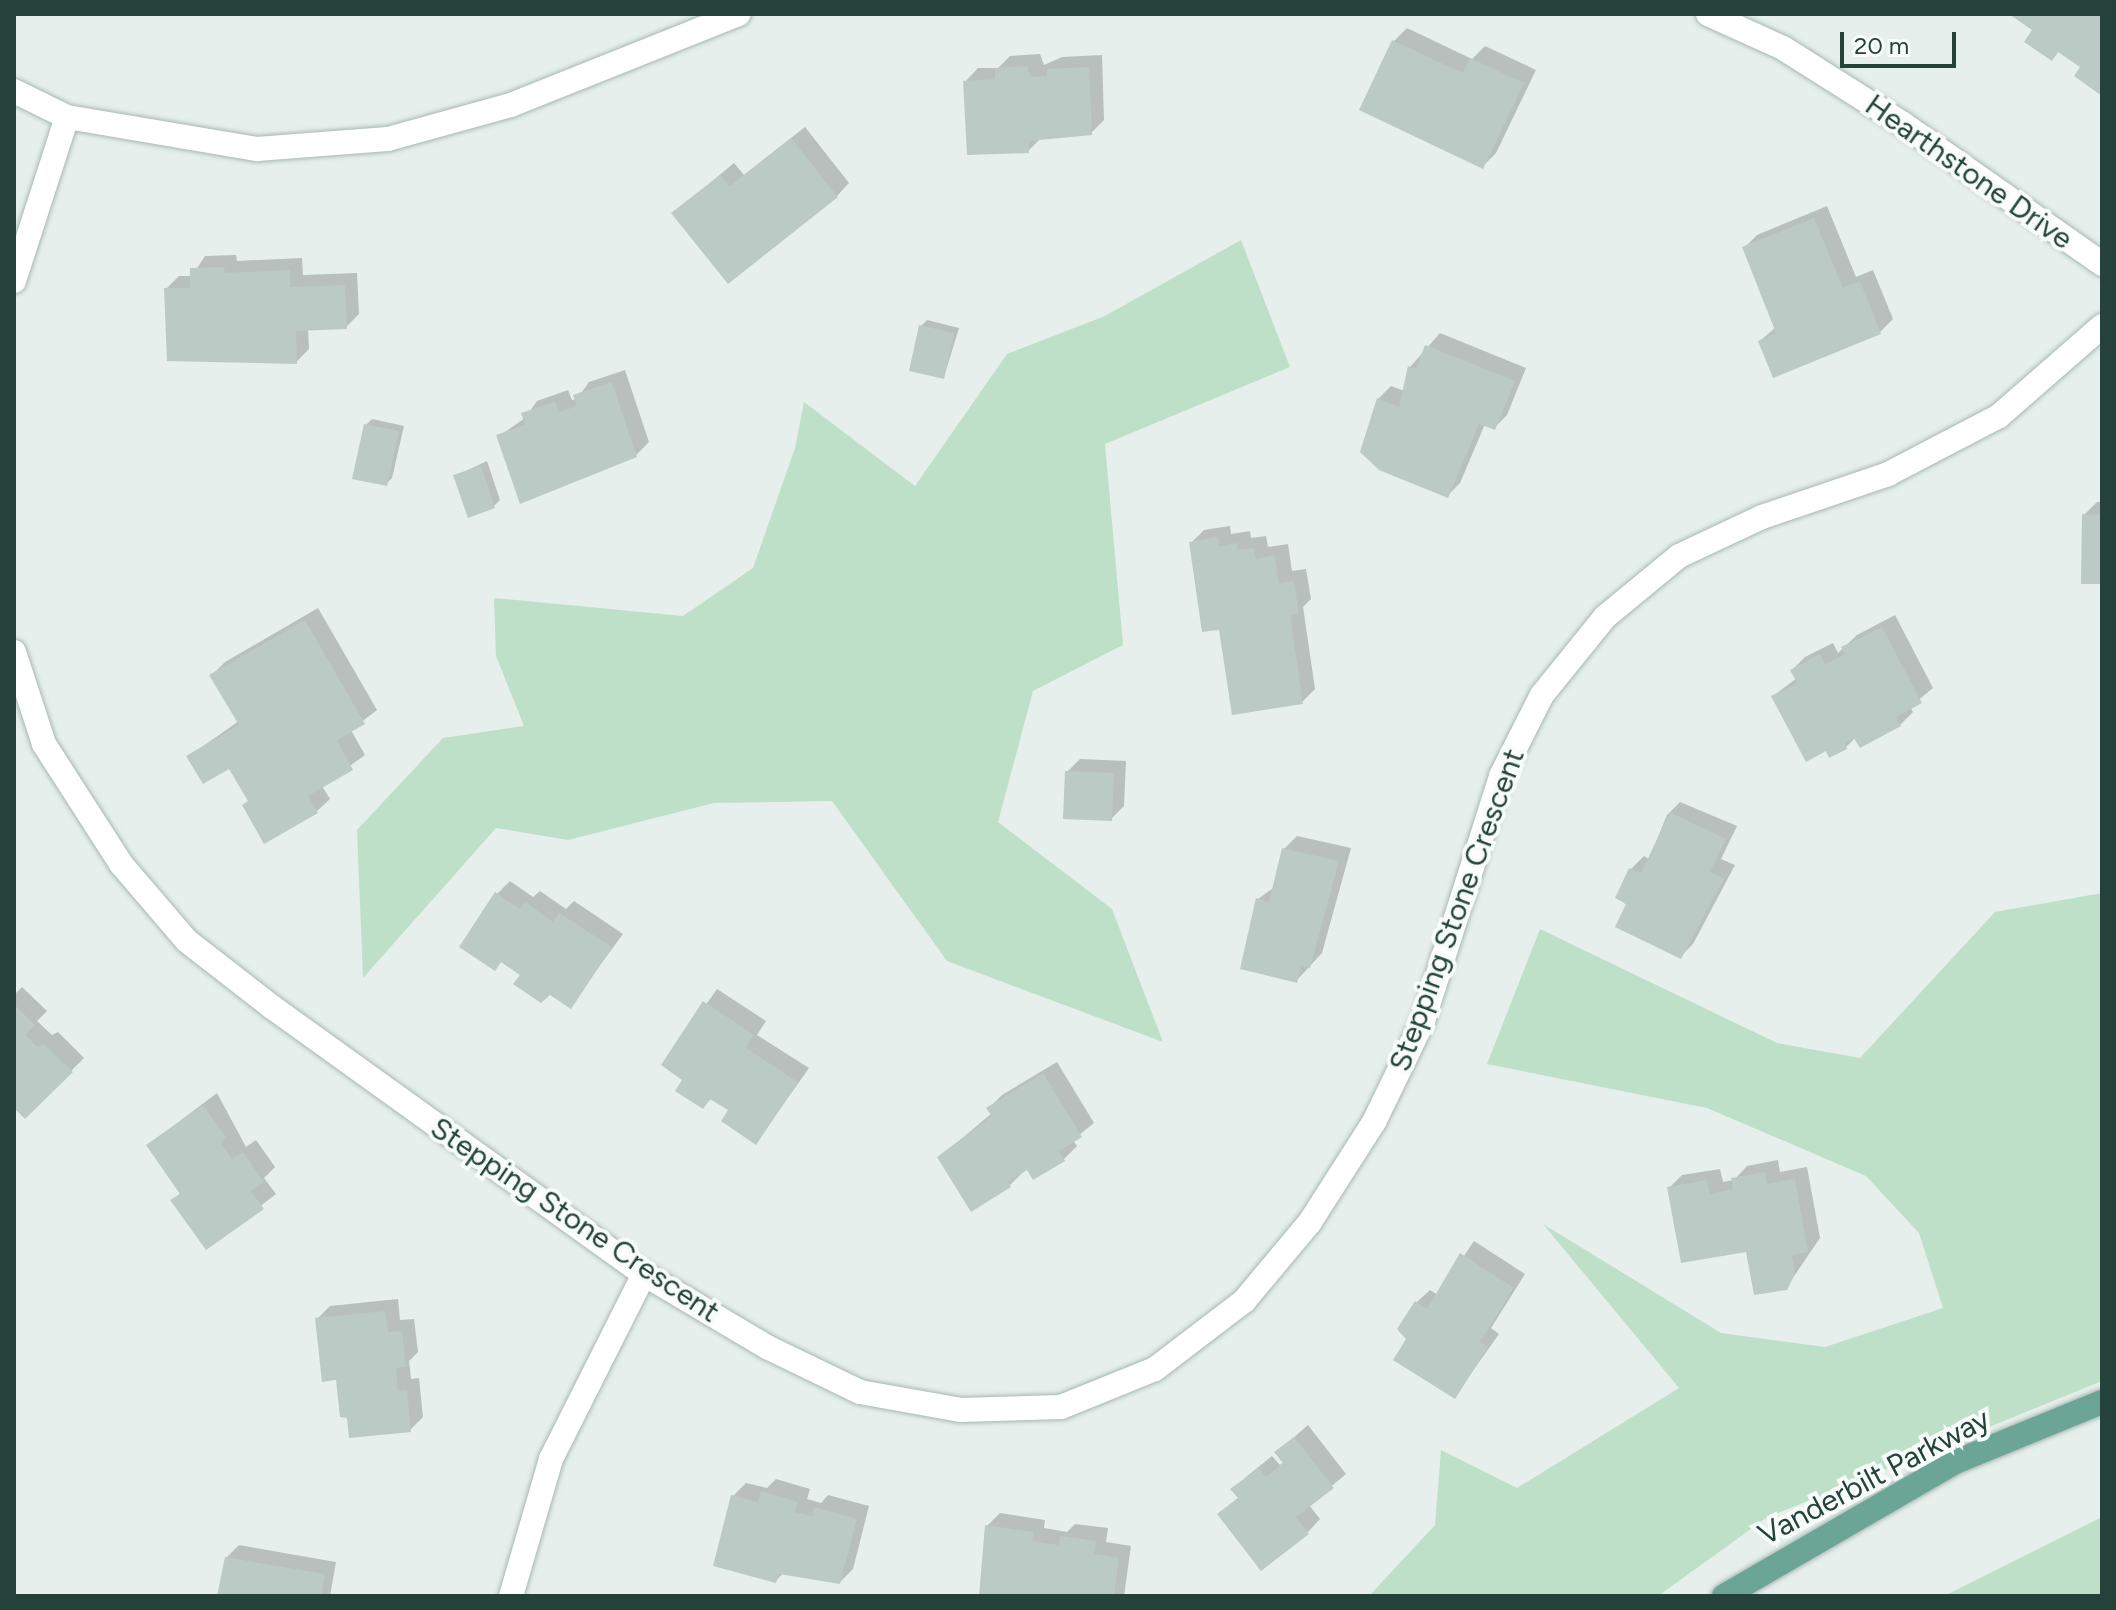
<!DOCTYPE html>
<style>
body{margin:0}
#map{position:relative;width:2116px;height:1610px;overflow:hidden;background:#e6efeb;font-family:Figtree,sans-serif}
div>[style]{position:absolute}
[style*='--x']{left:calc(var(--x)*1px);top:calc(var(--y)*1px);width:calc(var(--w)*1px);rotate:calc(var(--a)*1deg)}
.green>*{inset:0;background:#bfe0c8}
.shadow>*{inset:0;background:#0003}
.building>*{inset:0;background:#bbcac4}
.roads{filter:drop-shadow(0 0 2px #a8b8b2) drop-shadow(0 0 2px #a8b8b2)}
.minor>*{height:24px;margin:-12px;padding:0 12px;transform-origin:12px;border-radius:12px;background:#fff}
.major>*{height:24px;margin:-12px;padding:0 12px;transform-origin:12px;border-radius:12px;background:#6aa596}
span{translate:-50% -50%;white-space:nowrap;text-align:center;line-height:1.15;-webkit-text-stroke:8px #f7fbf9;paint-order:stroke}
.street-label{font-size:30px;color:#24423a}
.frame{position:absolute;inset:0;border:16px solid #24423a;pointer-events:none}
.scale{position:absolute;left:1840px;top:32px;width:116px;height:36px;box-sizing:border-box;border:4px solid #24423a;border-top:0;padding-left:10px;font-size:24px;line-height:28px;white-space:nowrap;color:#24423a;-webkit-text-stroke:6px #f7fbf9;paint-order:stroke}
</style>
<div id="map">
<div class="green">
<i style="clip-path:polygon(1241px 240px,1290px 367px,1105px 444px,1123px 645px,1033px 691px,998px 822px,1112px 909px,1163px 1042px,947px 961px,832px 801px,714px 803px,568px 840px,496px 828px,363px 978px,357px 830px,443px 738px,524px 726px,496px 656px,494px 598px,683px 616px,753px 568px,795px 448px,804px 402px,915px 486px,1007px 354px,1105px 316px)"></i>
<i style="clip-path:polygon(2102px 893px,2102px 1381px,1766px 1518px,1658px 1596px,1369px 1596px,1435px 1525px,1441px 1450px,1517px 1488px,1679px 1388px,1543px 1224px,1721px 1333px,1825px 1347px,1943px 1308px,1919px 1233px,1866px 1176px,1707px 1108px,1487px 1064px,1540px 929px,1777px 1043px,1860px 1058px,1995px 912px)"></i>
<i style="clip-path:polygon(2102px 1517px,2102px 1596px,1944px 1596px)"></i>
</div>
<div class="shadow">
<i style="clip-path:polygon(1407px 28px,1472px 59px,1485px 46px,1536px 70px,1496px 153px,1483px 166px,1361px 109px,1394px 41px)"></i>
<i style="clip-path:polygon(1040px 54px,1044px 65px,1062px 57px,1102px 55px,1104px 120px,1091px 133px,1041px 138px,1028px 151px,965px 82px,978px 68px,998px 68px,1010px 56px)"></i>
<i style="clip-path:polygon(805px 127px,849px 183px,837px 196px,674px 213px,734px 163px,744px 175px)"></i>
<i style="clip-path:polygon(1827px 206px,1856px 277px,1873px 270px,1893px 319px,1880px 332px,1760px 341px,1776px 327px,1744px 248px,1757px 235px)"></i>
<i style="clip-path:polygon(236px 255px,237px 261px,302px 258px,303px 275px,357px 273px,359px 314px,346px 327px,308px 329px,309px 349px,296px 362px,166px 289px,179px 276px,192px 276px,205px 256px)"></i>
<i style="clip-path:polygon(927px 320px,959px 328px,944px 377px,921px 326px)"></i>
<i style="clip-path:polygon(1440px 333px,1526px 368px,1507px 415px,1494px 428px,1485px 424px,1460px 483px,1447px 496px,1378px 399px,1391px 386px,1407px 392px,1410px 367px)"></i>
<i style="clip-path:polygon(625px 370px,649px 442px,636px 455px,499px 436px,525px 418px,537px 401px,568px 390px,572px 400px,577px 399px,589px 382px)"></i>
<i style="clip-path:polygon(372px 419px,404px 426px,392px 478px,386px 484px,366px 425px)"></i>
<i style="clip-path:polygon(487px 461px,500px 500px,494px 506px,455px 476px)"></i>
<i style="clip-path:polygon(2097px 502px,2102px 502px,2102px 582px,2084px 515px)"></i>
<i style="clip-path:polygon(1230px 526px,1231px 534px,1250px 531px,1251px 538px,1266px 536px,1268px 547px,1288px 544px,1292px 571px,1306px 569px,1311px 599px,1303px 607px,1315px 689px,1302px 702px,1220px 628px,1191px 543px,1204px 530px)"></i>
<i style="clip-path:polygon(318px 608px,377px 710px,351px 730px,365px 755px,322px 786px,330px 799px,317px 811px,250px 800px,230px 766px,189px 756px,239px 721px,212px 675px,225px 662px)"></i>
<i style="clip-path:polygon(1895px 615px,1933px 688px,1910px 707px,1913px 712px,1900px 725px,1856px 737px,1845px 748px,1827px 749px,1773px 696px,1797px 678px,1792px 670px,1805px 657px,1833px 643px,1838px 653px,1857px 635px)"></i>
<i style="clip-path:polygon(1080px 759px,1126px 761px,1124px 806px,1111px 819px,1067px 772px)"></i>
<i style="clip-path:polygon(1680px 802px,1737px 826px,1721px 859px,1735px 865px,1693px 944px,1680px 957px,1618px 897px,1631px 869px,1644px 856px,1649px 859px,1667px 815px)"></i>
<i style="clip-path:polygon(1297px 836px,1351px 848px,1322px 953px,1296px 981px,1258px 899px,1275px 887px,1284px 849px)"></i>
<i style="clip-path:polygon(510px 881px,533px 897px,540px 891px,566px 909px,574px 901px,623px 934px,570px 1006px,502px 961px,495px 968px,497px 894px)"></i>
<i style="clip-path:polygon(22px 987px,47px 1011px,37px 1021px,52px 1035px,58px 1032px,84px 1058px,25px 1117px,14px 1105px,14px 995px)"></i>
<i style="clip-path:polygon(717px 989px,766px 1021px,757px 1035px,809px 1068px,756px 1143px,731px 1110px,712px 1098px,703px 1107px,685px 1079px,664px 1065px)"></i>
<i style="clip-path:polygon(1057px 1062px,1094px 1123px,1073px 1140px,1077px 1146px,1064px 1159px,1028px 1167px,1010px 1185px,940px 1157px,992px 1113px,989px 1108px,1002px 1095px)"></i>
<i style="clip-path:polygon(217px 1093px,246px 1147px,256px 1140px,275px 1167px,264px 1178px,276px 1194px,206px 1248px,173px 1201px,181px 1192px,148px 1145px)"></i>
<i style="clip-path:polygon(1778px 1160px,1780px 1172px,1807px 1167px,1820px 1238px,1786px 1288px,1748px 1249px,1669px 1188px,1682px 1175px,1720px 1169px,1723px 1182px,1734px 1180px,1747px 1166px)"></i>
<i style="clip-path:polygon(1474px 1241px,1525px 1274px,1491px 1328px,1499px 1334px,1455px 1396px,1417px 1302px,1430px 1290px,1438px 1295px)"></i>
<i style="clip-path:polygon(398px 1299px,400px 1320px,414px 1319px,418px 1352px,409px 1361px,411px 1379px,419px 1378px,423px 1417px,410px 1430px,338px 1378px,317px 1319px,330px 1306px)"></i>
<i style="clip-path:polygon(1308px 1425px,1346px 1474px,1309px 1505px,1320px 1519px,1308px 1532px,1220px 1515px,1239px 1497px,1233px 1490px,1246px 1477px,1272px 1456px,1280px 1465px,1284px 1462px,1277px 1452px)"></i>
<i style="clip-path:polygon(776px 1479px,810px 1489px,807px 1499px,821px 1503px,828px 1495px,869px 1506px,853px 1569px,840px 1582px,784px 1572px,776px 1581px,733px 1496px,746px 1483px,767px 1488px)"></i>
<i style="clip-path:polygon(1000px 1513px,1045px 1520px,1044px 1528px,1067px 1532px,1075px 1524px,1108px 1528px,1106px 1542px,1131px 1546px,1124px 1596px,980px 1596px,987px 1526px)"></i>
<i style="clip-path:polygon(239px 1545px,336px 1562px,330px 1596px,220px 1596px,226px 1558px)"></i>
</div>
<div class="building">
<i style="clip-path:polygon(2009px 14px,2102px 14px,2102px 96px,2074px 76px,2080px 67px,2058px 52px,2052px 61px,2024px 42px,2032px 30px)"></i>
<i style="clip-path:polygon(1392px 40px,1463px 73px,1470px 58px,1524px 83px,1483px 169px,1359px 110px)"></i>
<i style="clip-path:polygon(1027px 66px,1031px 77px,1047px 76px,1047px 69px,1089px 67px,1092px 135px,1029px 141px,1029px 153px,967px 155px,963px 81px,995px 79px,995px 68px)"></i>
<i style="clip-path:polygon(791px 138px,838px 197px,728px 284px,671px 213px,720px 175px,730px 186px)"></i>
<i style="clip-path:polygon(1814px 218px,1843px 288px,1860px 281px,1881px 334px,1773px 378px,1758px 341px,1776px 333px,1742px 247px)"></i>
<i style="clip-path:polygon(224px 267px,225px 273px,290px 270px,290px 287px,345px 285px,347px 329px,296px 331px,297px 364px,167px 361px,164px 288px,190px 288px,190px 268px)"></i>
<i style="clip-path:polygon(919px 325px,954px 333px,944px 379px,909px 371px)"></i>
<i style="clip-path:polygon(1425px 345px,1515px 381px,1495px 430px,1479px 424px,1448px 498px,1379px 470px,1360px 452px,1377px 398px,1399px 407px,1408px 366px,1416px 369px)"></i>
<i style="clip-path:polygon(612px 382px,637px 457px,520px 504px,496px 435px,525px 425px,521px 413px,555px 402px,559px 412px,577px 406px,573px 395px)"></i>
<i style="clip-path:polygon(364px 424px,399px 431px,387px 486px,352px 479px)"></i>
<i style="clip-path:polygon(481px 466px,495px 508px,468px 518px,453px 475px)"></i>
<i style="clip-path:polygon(2082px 514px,2102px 515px,2102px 584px,2081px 584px)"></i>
<i style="clip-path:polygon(1218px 537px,1219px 546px,1237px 543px,1238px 550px,1254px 548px,1256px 559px,1275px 555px,1279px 583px,1294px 581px,1299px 614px,1290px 615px,1303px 704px,1232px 715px,1219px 630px,1202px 632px,1189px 542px)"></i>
<i style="clip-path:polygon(305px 620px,365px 724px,337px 740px,353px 770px,308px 796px,318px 813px,264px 844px,242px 805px,248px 801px,229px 769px,203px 784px,186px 756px,239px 725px,209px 675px)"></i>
<i style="clip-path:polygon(1882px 627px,1922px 703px,1896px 717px,1901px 726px,1860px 748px,1854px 738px,1845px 743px,1847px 749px,1829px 758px,1826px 751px,1806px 762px,1771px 696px,1797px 683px,1790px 670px,1820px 654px,1825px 665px,1845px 654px,1841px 647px)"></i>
<i style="clip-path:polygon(1065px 771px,1114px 773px,1112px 821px,1063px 819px)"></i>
<i style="clip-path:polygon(1670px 812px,1726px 839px,1710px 872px,1724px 879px,1681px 959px,1615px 927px,1626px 904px,1615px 898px,1629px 868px,1641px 873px)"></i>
<i style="clip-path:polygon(1282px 848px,1339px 861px,1310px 968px,1301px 966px,1297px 983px,1240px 969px,1256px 898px,1269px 902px)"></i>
<i style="clip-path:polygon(495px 892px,520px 909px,525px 902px,553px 922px,559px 913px,612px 947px,571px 1009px,550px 995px,541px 1003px,513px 984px,520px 975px,501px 962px,495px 971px,459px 947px)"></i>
<i style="clip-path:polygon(703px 1001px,754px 1035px,746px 1048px,798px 1082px,756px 1145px,721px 1121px,728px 1110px,710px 1099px,703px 1109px,675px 1091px,682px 1080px,661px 1065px)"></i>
<i style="clip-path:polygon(14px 1004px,35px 1025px,25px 1035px,38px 1047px,44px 1044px,73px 1072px,25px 1119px,14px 1108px)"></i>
<i style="clip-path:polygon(1043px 1073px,1082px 1137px,1059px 1151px,1065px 1161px,1033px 1180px,1027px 1170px,1008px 1182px,1011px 1187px,971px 1212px,937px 1157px,992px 1116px,986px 1108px)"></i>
<i style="clip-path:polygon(203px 1105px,226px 1137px,221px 1143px,232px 1159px,243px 1152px,264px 1182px,251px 1191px,264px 1209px,206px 1250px,170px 1200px,180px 1194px,146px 1145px)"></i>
<i style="clip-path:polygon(1765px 1172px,1767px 1184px,1795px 1179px,1808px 1252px,1792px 1255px,1795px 1274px,1787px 1290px,1754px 1295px,1746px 1252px,1681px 1263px,1667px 1187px,1707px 1180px,1710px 1194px,1733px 1189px,1731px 1178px)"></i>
<i style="clip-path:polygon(1460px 1253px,1514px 1288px,1480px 1342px,1488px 1347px,1455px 1399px,1393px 1360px,1406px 1339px,1397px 1329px,1415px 1301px,1427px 1309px)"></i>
<i style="clip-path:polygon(385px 1311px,388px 1332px,402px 1331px,406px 1367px,396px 1368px,398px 1391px,407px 1390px,411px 1432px,349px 1438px,347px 1418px,340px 1417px,336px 1380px,322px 1382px,315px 1318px)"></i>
<i style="clip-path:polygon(1294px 1437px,1334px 1488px,1296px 1517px,1309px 1534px,1261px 1571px,1217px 1514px,1238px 1498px,1230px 1489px,1259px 1468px,1266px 1477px,1283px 1463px,1274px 1452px)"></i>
<i style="clip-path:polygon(761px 1491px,798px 1502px,795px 1512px,812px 1516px,814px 1507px,857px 1519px,840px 1584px,779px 1574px,776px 1583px,713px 1566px,731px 1495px,758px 1502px)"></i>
<i style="clip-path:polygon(985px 1525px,1034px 1532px,1032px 1541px,1059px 1545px,1060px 1536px,1096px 1541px,1094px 1554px,1119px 1558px,1114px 1596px,979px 1596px)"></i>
<i style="clip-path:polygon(225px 1557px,325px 1574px,321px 1596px,217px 1596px)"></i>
</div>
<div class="roads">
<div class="minor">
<i style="--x:1708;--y:14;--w:82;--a:24.4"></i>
<i style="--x:1783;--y:48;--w:142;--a:32.3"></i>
<i style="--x:1903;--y:124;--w:243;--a:35.1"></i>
<i style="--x:14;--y:91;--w:59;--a:26.1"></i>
<i style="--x:67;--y:117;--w:193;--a:9.6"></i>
<i style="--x:257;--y:149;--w:131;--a:-4.4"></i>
<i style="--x:388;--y:139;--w:128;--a:-15.5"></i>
<i style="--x:511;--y:105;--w:245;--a:-21.8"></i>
<i style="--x:14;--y:281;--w:172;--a:-72.1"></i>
<i style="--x:14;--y:652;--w:97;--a:71.9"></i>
<i style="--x:44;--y:744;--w:143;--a:57.3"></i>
<i style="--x:121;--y:864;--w:101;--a:49.4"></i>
<i style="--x:187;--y:941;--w:108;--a:37.8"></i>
<i style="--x:272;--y:1007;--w:458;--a:35.7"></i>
<i style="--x:644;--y:1274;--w:143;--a:30.7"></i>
<i style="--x:767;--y:1347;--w:103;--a:25.8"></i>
<i style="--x:860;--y:1392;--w:103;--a:10.1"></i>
<i style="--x:961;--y:1410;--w:100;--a:-1.7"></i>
<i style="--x:1061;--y:1407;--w:101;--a:-22"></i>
<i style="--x:1155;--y:1369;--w:112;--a:-37.4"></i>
<i style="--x:1244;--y:1301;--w:103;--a:-50.1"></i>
<i style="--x:1310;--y:1222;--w:119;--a:-57.4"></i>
<i style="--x:1374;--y:1122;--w:112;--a:-64.1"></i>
<i style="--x:1423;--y:1021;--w:257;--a:-72.3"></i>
<i style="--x:1501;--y:776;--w:91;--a:-63.2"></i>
<i style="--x:1542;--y:695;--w:100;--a:-51.1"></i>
<i style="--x:1605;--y:617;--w:96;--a:-39.5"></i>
<i style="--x:1679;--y:556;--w:92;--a:-25.2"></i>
<i style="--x:1762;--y:517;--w:133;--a:-18.8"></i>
<i style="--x:1888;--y:474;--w:125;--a:-27.6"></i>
<i style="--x:1999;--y:416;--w:137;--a:-41.1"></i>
<i style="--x:511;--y:1596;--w:143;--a:-73.7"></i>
<i style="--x:551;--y:1459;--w:207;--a:-63.3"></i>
</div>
<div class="major">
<i style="--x:1724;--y:1596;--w:267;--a:-30.1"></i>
<i style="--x:1955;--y:1462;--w:159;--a:-22.2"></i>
</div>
</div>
<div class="street-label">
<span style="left:1969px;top:172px;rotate:35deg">Hearthstone Drive</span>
<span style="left:1457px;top:910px;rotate:-70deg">Stepping Stone Crescent</span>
<span style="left:575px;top:1220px;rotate:34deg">Stepping Stone Crescent</span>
<span style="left:1874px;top:1477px;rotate:-28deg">Vanderbilt Parkway</span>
</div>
<div class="frame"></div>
<div class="scale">20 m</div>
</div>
